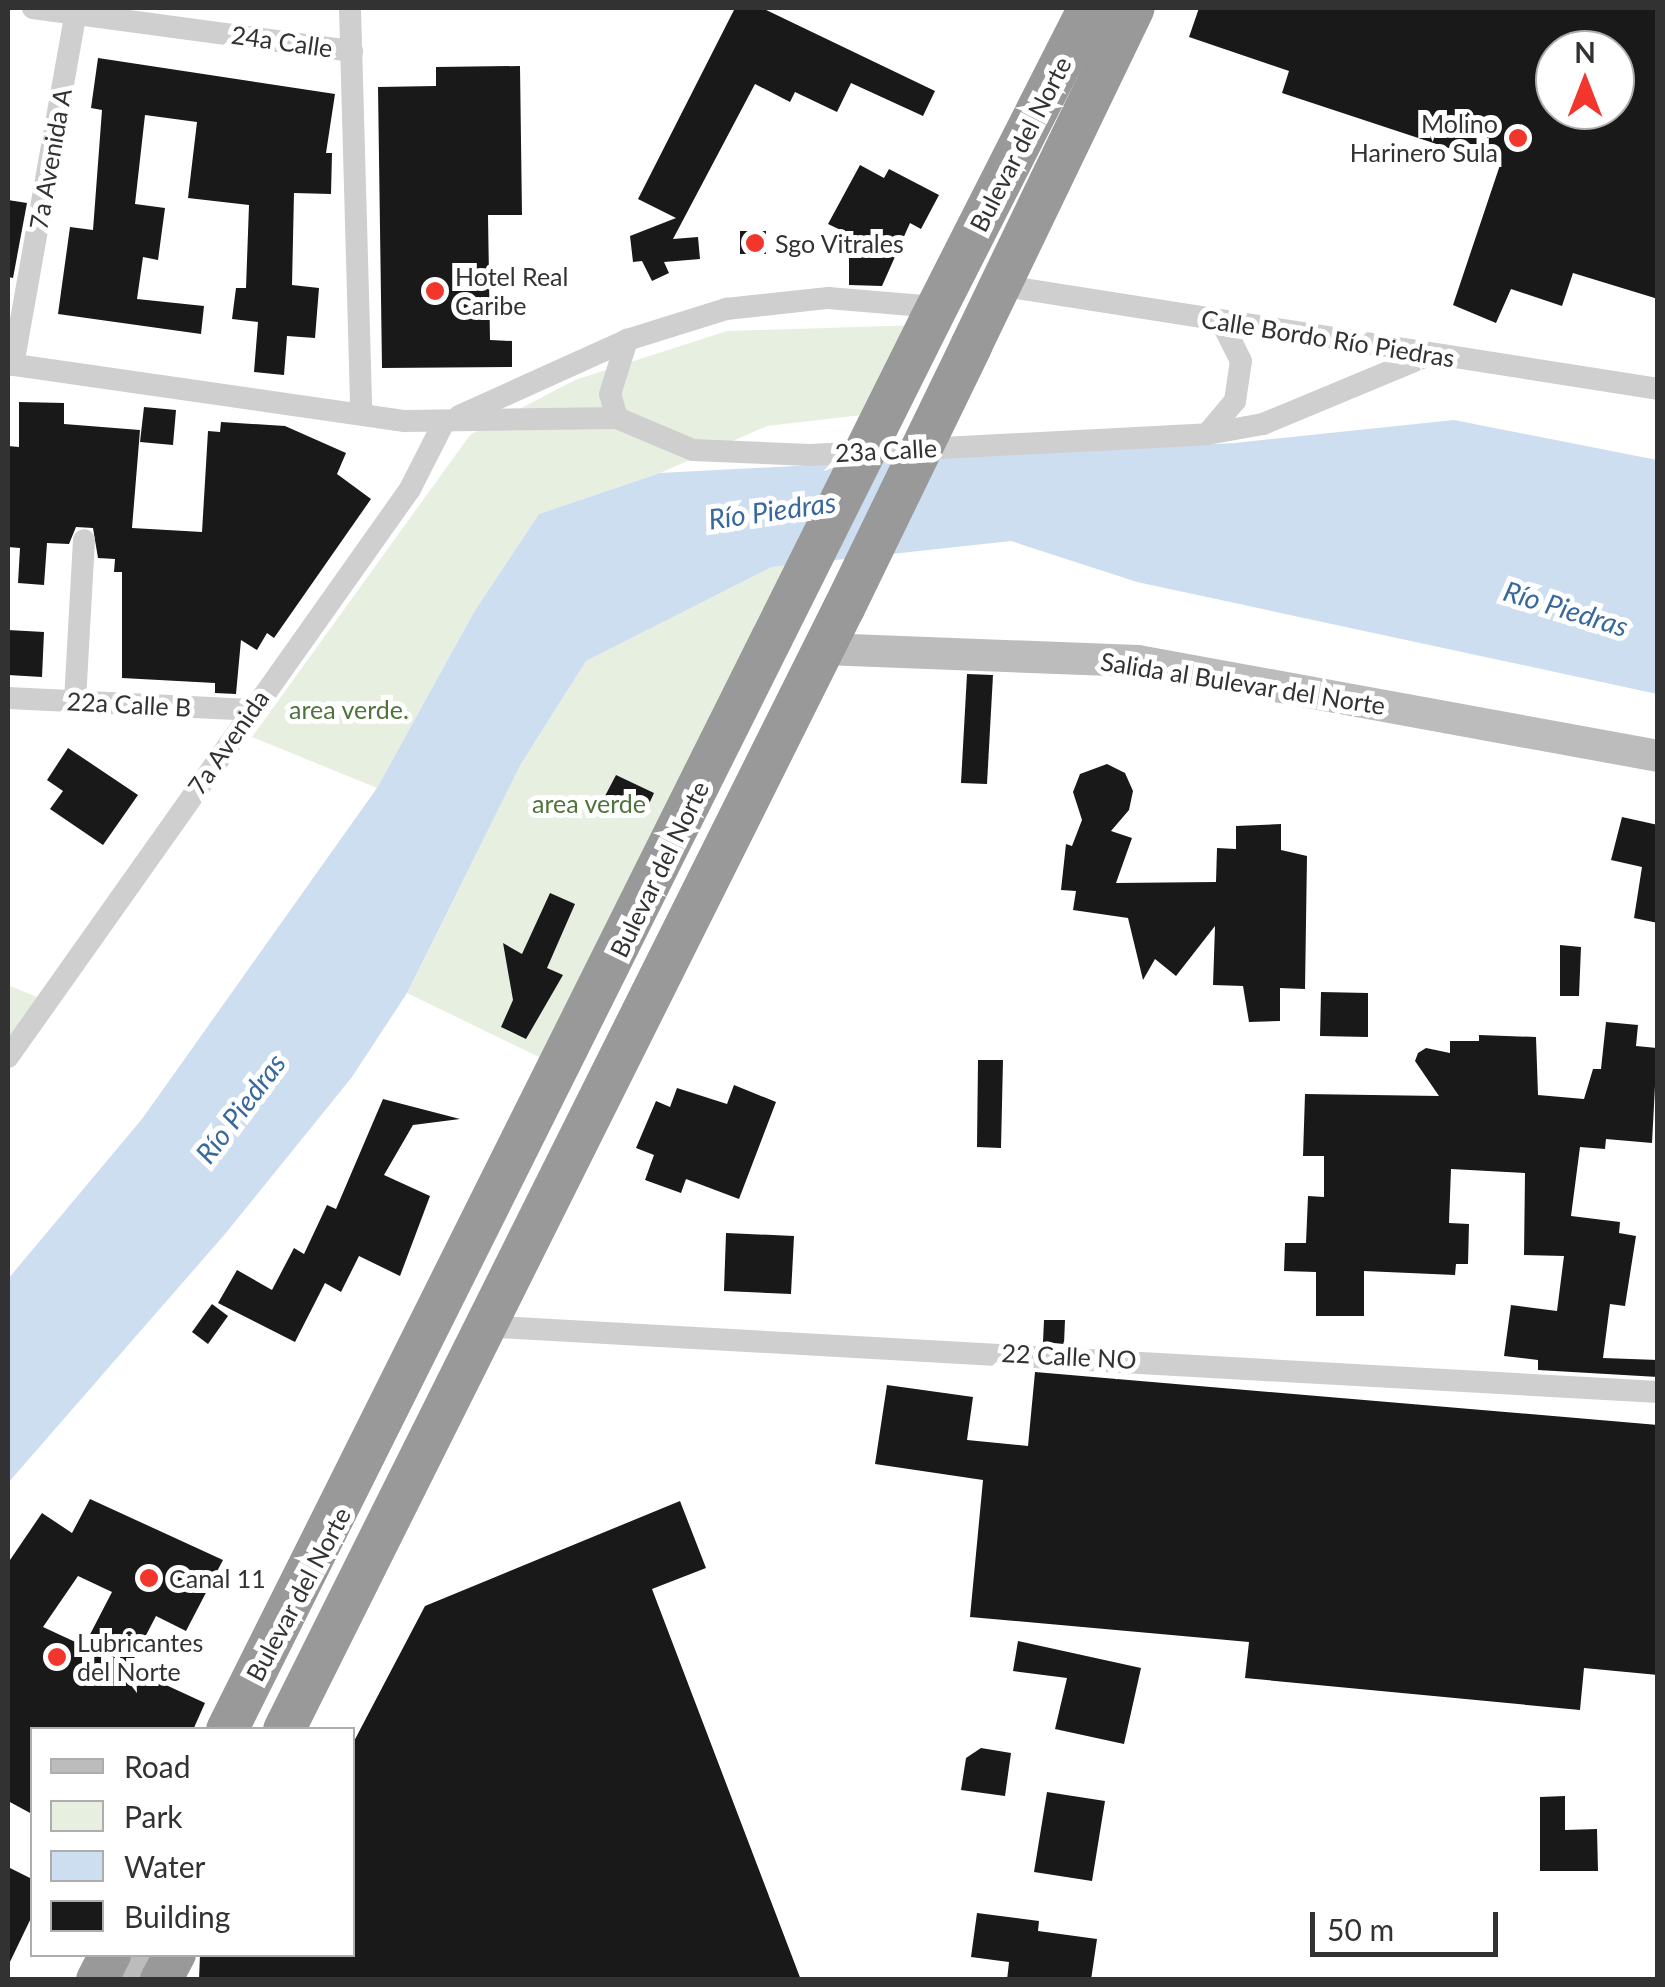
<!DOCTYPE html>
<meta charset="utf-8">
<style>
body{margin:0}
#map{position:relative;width:1665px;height:1987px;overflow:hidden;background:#fff;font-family:Lato,sans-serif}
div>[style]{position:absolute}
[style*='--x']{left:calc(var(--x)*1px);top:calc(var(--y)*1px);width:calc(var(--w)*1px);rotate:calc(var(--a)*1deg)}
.green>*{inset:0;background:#e7f0e0}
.water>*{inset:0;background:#ccdef0}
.building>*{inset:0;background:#191919}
.street>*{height:22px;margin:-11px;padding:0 11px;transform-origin:11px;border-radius:11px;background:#cfcfcf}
.secondary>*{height:32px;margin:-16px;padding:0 16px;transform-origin:16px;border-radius:16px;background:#bcbcbc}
.highway>*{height:42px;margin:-21px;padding:0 21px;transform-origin:21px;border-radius:21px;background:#999}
.highway-bridge>*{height:42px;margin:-21px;padding:0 21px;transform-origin:21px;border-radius:21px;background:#999}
.dots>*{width:28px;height:28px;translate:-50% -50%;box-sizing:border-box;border:5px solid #fff;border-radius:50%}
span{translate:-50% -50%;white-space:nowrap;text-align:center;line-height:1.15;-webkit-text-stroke:10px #fff;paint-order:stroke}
.street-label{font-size:25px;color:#323232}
.poi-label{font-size:25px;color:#323232}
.right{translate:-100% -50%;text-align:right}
.left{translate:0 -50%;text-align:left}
.park-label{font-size:25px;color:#4e733b}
.water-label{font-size:28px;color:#39699c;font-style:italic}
.frame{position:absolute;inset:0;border:10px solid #323232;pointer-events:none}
.legend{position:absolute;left:30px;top:1727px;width:325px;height:230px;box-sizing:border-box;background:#fff;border:2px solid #adadad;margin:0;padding:12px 18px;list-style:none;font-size:30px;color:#323232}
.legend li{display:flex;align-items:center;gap:20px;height:50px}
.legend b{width:50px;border:2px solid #adadad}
.north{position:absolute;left:1535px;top:30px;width:100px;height:100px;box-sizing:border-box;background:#fff;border:2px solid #adadad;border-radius:50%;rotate:0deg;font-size:28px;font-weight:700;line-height:40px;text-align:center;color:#323232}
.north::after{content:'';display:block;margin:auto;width:35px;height:45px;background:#f2362c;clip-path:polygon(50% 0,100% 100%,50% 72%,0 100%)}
.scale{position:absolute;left:1310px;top:1912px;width:188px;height:45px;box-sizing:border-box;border:5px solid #323232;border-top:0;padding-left:12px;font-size:30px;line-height:35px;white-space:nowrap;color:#323232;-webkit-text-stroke:8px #fff;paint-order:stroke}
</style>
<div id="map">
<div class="green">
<i style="clip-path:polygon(919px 325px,870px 414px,767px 426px,660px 473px,539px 514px,474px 612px,377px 788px,252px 737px,470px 435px,575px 380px,727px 331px)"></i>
<i style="clip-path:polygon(799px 564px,547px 1061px,407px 993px,521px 764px,586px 661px,772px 567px)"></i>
<i style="clip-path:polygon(8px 985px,44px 1000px,8px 1050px)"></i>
</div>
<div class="water">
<i style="clip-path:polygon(1454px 420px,1657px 460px,1657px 694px,1137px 582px,1011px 541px,772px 567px,586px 661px,521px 764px,407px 993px,352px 1077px,225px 1234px,8px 1483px,8px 1279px,142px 1119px,377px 788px,474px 612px,539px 514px,660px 473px,1235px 443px)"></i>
</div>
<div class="building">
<i style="clip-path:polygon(735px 8px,762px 8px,935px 91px,923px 116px,851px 83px,837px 112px,795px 92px,790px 102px,755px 84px,673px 239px,698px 237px,700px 259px,664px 262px,669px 273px,652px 281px,642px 261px,633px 262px,630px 236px,676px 218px,638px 199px)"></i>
<i style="clip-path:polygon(evenodd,1199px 8px,1658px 8px,1658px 299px,1573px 273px,1562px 306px,1511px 289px,1496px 323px,1453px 305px,1500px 165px,1282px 93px,1289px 71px,1189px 37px,1199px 8px,1555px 50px,1615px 50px,1615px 110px,1555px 110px,1555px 50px)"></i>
<i style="clip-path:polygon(98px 58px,335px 94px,326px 153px,332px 153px,331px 194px,294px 193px,292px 285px,319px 288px,315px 338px,287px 336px,284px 375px,254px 372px,258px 322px,232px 319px,236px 288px,246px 288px,249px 205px,188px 198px,197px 122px,145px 115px,135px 204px,165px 208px,158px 260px,143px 257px,137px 299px,204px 306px,201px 334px,58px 314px,70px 227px,93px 230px,102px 110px,91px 108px)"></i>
<i style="clip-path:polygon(520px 66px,522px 215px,488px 215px,490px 340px,512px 341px,512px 367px,382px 368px,378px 87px,436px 86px,436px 67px)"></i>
<i style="clip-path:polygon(860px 165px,884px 178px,889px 169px,939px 195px,921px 229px,910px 223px,882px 286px,849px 285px,849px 234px,828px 224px)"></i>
<i style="clip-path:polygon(8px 200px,27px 203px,13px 278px,8px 277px)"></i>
<i style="clip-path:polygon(740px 231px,766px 231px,766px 254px,740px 254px)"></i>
<i style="clip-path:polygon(19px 402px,64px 403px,64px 424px,140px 430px,132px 528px,202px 532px,208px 431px,220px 432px,221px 422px,285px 426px,346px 453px,337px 474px,371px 499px,274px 638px,267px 633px,257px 650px,241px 640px,236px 694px,215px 693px,215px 683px,122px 678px,122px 572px,114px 572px,115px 559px,98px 558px,93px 528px,76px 527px,69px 544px,47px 543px,44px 585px,18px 583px,20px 548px,8px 547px,8px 446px,19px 447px)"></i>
<i style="clip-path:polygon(144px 407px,176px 410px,173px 445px,140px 442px)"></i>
<i style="clip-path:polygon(8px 630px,44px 632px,42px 677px,8px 675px)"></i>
<i style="clip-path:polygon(967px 674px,993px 675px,987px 784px,961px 783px)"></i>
<i style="clip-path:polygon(68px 748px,138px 795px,103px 845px,50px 809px,63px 791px,47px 780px)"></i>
<i style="clip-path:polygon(1107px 764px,1125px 773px,1133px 791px,1129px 810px,1111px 831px,1132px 838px,1116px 883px,1216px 882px,1217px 848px,1236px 849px,1236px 826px,1281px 824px,1281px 850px,1307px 856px,1305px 989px,1280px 988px,1280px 1021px,1249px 1022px,1243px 986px,1213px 985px,1215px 926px,1176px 976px,1155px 959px,1143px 980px,1128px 918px,1073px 910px,1076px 891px,1061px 890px,1066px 844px,1072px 846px,1082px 820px,1073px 792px,1080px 774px)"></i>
<i style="clip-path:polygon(616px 775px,654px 793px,644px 815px,605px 796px)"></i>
<i style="clip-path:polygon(1622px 817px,1658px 825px,1658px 923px,1634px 918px,1642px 867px,1611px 860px)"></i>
<i style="clip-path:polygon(550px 893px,575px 904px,547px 968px,563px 975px,526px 1039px,501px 1027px,513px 1000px,503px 943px,522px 954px)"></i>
<i style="clip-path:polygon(1560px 945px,1581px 947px,1579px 996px,1560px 996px)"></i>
<i style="clip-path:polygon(1321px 992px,1368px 993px,1368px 1037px,1320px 1036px)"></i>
<i style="clip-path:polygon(1606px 1022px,1638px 1025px,1636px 1046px,1657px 1048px,1652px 1143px,1606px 1139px,1605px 1149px,1580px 1147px,1571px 1216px,1620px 1222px,1619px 1233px,1636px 1236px,1625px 1306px,1610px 1304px,1603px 1358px,1658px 1360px,1658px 1377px,1538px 1370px,1538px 1360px,1504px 1356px,1511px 1305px,1557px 1311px,1564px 1256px,1524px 1255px,1525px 1173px,1451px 1169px,1449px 1223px,1469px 1224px,1468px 1264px,1456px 1264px,1455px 1275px,1364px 1271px,1364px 1316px,1316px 1316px,1316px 1272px,1284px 1271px,1285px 1243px,1306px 1243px,1308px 1196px,1324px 1197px,1324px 1156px,1303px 1156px,1305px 1094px,1439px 1096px,1415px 1061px,1418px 1053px,1426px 1048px,1450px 1053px,1450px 1041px,1479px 1041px,1479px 1035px,1536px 1037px,1538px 1095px,1584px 1099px,1593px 1069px,1601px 1069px)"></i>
<i style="clip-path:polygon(978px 1060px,1003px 1060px,1001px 1148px,977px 1147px)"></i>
<i style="clip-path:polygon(734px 1085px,776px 1102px,739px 1199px,686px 1179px,681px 1193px,645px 1180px,654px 1155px,636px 1148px,656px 1101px,670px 1107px,677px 1088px,727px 1104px)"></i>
<i style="clip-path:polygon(383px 1099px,460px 1119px,413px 1125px,384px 1175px,430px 1196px,400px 1276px,359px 1256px,341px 1292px,325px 1283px,295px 1342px,218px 1303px,237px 1270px,272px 1290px,294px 1248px,304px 1254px,327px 1205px,336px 1209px)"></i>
<i style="clip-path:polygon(726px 1233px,794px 1236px,791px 1294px,724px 1291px)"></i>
<i style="clip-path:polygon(212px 1304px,228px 1316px,208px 1344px,192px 1332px)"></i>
<i style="clip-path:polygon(1044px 1320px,1065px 1320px,1064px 1344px,1043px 1342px)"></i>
<i style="clip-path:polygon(1035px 1372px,1658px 1425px,1658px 1675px,1584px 1668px,1580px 1710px,1245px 1678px,1249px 1642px,970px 1617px,983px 1480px,875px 1464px,887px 1385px,973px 1397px,967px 1440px,1028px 1446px)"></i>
<i style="clip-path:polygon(evenodd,90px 1499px,223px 1560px,186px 1631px,156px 1616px,129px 1668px,205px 1703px,193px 1730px,32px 1730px,32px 1814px,8px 1801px,8px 1563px,42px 1513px,72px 1533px,90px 1499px,78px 1576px,112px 1592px,84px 1646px,43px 1627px,78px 1576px)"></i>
<i style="clip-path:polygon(680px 1501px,706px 1568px,652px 1589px,801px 1980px,199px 1980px,200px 1954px,352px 1954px,352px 1745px,425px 1606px)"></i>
<i style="clip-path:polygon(1018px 1641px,1141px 1668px,1124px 1744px,1055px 1729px,1067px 1678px,1013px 1671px)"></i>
<i style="clip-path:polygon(981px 1748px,1011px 1753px,1005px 1796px,961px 1790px,966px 1758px)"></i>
<i style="clip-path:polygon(1047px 1792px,1105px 1801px,1092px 1881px,1034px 1872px)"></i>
<i style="clip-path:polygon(1565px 1796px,1565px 1830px,1597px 1829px,1598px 1871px,1540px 1871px,1540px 1797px)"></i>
<i style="clip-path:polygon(8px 1867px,32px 1879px,32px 1916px,8px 1966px)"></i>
<i style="clip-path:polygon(977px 1913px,1039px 1921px,1038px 1931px,1097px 1939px,1091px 1980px,1007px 1980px,1009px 1962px,971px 1957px)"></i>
</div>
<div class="street">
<i style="--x:33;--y:8;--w:322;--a:7.7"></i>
<i style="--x:350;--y:8;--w:406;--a:88.4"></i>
<i style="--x:998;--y:285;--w:668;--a:8.95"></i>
<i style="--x:8;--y:364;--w:401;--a:8.2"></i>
<i style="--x:405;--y:421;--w:212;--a:-0.8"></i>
<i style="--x:617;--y:418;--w:82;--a:22.8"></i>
<i style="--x:693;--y:450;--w:117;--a:2.4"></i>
<i style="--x:810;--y:455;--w:398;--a:-3"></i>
<i style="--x:1207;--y:434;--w:43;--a:-49.7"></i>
<i style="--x:1235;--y:401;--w:40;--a:-81.5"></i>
<i style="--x:1241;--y:361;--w:45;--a:-116.6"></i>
<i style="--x:13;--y:365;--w:358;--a:-79.9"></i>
<i style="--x:459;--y:416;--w:184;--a:-24.3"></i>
<i style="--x:627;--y:340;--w:104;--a:-17.4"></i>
<i style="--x:726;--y:309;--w:103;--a:-6.2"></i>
<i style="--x:828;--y:298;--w:108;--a:4.8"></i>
<i style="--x:617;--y:418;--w:25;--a:-106"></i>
<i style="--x:610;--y:394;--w:57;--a:-72.5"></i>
<i style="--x:1207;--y:434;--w:57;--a:-10.1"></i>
<i style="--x:1263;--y:424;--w:180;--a:-22.6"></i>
<i style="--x:8;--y:698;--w:243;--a:2.8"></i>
<i style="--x:75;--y:701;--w:161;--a:-86.8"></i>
<i style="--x:8;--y:1057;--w:696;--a:-54.71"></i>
<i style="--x:410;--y:489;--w:73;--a:-63.1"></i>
<i style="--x:481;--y:1326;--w:1179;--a:3.21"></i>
</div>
<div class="secondary">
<i style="--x:824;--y:649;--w:314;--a:2.2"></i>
<i style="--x:1138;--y:661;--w:529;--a:10.35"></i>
<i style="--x:132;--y:1980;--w:28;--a:-67"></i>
</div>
<div class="highway">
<i style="--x:930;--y:321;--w:351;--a:-63.1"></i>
<i style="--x:971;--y:346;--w:375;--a:-64.3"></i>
<i style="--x:227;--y:1730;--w:1220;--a:-63.48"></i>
<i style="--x:284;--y:1730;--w:1254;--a:-63.48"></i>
<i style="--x:97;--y:1980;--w:29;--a:-63"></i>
<i style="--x:161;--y:1980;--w:30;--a:-62"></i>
</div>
<div class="highway-bridge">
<i style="--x:844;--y:608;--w:291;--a:-64.1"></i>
<i style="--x:772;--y:638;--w:354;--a:-63.5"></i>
</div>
<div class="dots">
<i style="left:1518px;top:138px;background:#f2362c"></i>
<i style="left:755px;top:243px;background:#f2362c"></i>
<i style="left:435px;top:291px;background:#f2362c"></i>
<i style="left:149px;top:1578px;background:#f2362c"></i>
<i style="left:57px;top:1657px;background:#f2362c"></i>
</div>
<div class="street-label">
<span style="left:282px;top:41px;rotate:8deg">24a Calle</span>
<span style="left:1020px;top:144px;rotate:-63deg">Bulevar del Norte</span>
<span style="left:50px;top:159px;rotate:-80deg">7a Avenida A</span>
<span style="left:1328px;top:338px;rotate:9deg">Calle Bordo Río Piedras</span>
<span style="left:886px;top:450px;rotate:-3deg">23a Calle</span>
<span style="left:1243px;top:683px;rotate:9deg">Salida al Bulevar del Norte</span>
<span style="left:129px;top:704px;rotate:3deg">22a Calle B</span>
<span style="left:228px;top:742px;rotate:-55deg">7a Avenida</span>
<span style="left:659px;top:869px;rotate:-64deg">Bulevar del Norte</span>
<span style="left:1069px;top:1356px;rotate:3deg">22 Calle NO</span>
<span style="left:298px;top:1594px;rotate:-62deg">Bulevar del Norte</span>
</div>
<div class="poi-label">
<span class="right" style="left:1498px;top:138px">Molino<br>Harinero Sula</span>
<span class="left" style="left:775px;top:243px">Sgo Vitrales</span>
<span class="left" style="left:455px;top:291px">Hotel Real<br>Caribe</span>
<span class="left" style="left:169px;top:1578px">Canal 11</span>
<span class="left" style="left:77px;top:1657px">Lubricantes<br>del Norte</span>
</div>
<div class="park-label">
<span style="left:349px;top:709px">area verde.</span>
<span style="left:589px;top:803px">area verde</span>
</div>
<div class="water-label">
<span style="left:772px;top:510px;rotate:-8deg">Río Piedras</span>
<span style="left:1566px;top:608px;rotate:17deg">Río Piedras</span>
<span style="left:240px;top:1108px;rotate:-53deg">Río Piedras</span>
</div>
<div class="frame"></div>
<ul class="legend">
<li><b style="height:12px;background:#bcbcbc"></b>Road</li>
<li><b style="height:28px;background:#e7f0e0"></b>Park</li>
<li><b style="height:28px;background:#ccdef0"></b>Water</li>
<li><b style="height:28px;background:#191919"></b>Building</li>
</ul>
<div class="north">N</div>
<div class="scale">50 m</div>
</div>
